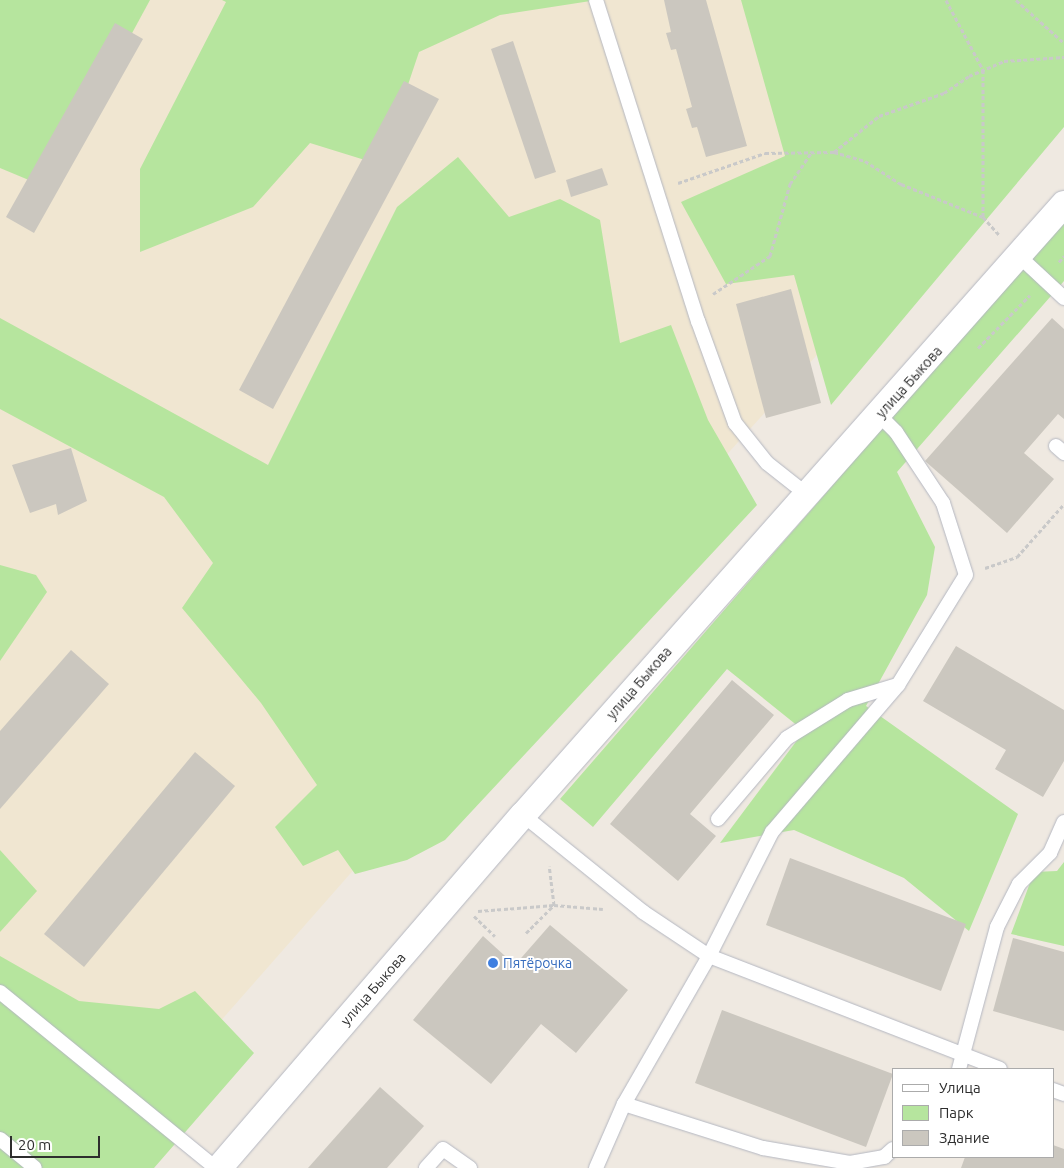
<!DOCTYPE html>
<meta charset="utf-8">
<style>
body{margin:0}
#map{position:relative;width:1064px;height:1168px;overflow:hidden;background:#efe9e1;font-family:Ubuntu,sans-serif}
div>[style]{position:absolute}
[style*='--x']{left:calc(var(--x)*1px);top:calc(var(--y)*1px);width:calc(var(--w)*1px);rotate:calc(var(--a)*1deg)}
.education>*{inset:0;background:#f0e6d1}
.green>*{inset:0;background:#b6e59e}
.building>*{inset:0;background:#cbc7bf}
.path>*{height:3px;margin-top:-1.5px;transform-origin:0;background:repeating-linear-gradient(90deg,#c9c9c9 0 4px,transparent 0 6.5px)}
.roads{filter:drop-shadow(0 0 1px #b4b7c1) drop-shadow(0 0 1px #b4b7c1)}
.lane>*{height:14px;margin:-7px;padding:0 7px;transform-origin:7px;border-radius:7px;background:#fff}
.street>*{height:26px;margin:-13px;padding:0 13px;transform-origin:13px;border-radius:13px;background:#fff}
.dots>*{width:14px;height:14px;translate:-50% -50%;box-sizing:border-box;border:2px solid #fff;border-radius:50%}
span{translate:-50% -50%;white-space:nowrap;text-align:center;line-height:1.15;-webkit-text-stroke:4px #fff;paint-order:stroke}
.street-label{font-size:14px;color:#2e2e2e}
.shop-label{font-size:14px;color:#366cbe}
.left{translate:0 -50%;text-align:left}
.legend{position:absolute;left:892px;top:1068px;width:162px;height:90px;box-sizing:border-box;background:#fff;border:1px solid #ababab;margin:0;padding:6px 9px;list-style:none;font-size:15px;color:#2e2e2e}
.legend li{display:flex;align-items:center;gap:10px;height:25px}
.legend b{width:25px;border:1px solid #ababab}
.scale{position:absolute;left:10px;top:1136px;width:90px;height:22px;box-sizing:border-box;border:2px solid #2e2e2e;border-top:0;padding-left:6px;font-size:15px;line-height:18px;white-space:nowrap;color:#2e2e2e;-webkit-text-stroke:4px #fff;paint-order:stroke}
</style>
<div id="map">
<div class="education">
<i style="clip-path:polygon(0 0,1064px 0,1064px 82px,453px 757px,144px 1108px,0 1168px)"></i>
</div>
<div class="green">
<i style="clip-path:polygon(0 0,150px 0,48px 188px,0 168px)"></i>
<i style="clip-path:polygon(222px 0,597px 0,500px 15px,419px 52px,381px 165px,310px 143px,253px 207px,140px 252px,140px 169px,226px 2px)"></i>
<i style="clip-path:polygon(741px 0,1064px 0,1064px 127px,831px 405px,794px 275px,726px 284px,681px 202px,785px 156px)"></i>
<i style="clip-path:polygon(458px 157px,509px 217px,560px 199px,600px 220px,620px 343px,671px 325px,708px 420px,757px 505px,445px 840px,407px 860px,355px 874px,338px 850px,303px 866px,275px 827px,317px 785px,261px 703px,182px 608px,213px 563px,164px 497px,0 409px,0 318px,268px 465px,397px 207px)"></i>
<i style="clip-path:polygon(1064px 219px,1064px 281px,897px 472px,935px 547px,927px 595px,866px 706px,1018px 814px,969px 931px,904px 878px,794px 830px,720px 843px,804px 731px,727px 669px,593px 827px,560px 799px)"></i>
<i style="clip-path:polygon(0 565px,36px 575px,47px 592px,0 661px)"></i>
<i style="clip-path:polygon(0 850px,37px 891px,0 932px)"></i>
<i style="clip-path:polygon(1064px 862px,1064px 946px,1011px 934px,1034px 872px,1057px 871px)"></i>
<i style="clip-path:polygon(0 956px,79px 1001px,159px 1009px,195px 991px,254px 1053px,154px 1168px,0 1168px)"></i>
</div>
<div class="building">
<i style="clip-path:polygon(664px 0,706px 0,747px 146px,706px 157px,697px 127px,692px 128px,686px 109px,692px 107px,676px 49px,671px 50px,666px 33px,671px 32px)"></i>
<i style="clip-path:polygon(115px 23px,143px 39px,34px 233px,6px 217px)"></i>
<i style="clip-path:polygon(513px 41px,556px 172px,535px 179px,491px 49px)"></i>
<i style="clip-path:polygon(404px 81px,439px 99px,273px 409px,239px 390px)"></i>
<i style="clip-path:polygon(602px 168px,608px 185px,571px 197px,566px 180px)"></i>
<i style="clip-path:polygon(791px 289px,821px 403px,766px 418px,736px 304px)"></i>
<i style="clip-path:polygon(1052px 318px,1064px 329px,1064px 419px,1058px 414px,1024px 453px,1054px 479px,1007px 533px,925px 461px)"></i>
<i style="clip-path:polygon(71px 448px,87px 501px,58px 515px,56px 504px,30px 513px,12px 465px)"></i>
<i style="clip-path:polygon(956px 646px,1064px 710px,1064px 761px,1043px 797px,995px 769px,1006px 750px,923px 701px)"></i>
<i style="clip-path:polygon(71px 650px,109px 684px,0 809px,0 731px)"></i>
<i style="clip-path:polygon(732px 680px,774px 715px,690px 814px,716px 836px,678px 881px,610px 824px)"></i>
<i style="clip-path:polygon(195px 752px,235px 786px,84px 967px,44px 934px)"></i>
<i style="clip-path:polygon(790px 858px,966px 924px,941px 991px,766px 925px)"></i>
<i style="clip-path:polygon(550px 925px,628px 990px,576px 1053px,541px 1024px,491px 1084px,413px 1020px,483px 936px,515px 965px)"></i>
<i style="clip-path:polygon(1013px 938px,1064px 952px,1064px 1031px,993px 1011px)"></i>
<i style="clip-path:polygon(722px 1010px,893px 1074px,866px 1147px,695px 1083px)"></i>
<i style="clip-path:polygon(380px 1087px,424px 1126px,387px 1168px,308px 1168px)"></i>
<i style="clip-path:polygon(1053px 1145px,1064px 1149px,1064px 1168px,961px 1168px,965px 1157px,1053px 1157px)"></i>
</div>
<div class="path">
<i style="--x:946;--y:0;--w:79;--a:62.1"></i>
<i style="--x:983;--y:70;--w:147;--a:90"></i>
<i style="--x:983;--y:217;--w:24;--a:48"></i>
<i style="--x:1016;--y:0;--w:64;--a:41.9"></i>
<i style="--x:834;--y:152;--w:58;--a:-38.7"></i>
<i style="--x:879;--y:116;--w:69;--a:-19.5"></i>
<i style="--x:944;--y:93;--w:30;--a:-34"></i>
<i style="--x:969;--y:76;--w:38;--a:-23"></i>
<i style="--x:1004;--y:61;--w:60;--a:-3.8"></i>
<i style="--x:678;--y:183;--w:92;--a:-19"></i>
<i style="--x:765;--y:153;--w:69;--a:-0.8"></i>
<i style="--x:834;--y:152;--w:32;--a:16"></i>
<i style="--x:865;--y:161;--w:43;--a:32.6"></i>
<i style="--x:901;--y:184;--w:88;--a:21.9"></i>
<i style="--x:1059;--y:262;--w:8;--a:-50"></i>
<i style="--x:713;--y:294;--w:69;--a:-33.7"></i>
<i style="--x:770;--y:256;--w:75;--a:-74.5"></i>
<i style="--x:790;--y:184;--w:37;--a:-56"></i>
<i style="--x:978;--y:348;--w:74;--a:-45.5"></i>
<i style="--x:985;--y:568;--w:34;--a:-19"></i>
<i style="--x:1017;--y:557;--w:71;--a:-48.4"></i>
<i style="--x:478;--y:911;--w:76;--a:-4.5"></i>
<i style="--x:554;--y:905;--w:49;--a:4.7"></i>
<i style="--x:474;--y:916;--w:29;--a:44"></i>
<i style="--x:526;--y:933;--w:40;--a:-45"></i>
<i style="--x:554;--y:905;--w:39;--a:-97"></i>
</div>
<div class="roads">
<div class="lane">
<i style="--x:596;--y:0;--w:337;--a:72.4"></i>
<i style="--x:698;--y:321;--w:109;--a:70.1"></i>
<i style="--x:735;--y:423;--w:51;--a:51.3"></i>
<i style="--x:767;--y:463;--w:48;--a:38.3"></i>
<i style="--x:1020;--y:257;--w:60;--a:43"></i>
<i style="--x:1056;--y:446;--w:11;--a:41"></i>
<i style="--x:523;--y:815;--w:154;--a:38.9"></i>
<i style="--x:643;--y:912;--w:79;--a:33.7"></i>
<i style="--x:709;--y:956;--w:312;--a:21.2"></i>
<i style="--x:718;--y:819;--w:106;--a:-49.6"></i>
<i style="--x:787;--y:738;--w:72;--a:-31.9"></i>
<i style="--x:848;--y:700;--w:51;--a:-17"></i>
<i style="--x:0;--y:992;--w:279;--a:39.2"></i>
<i style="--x:959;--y:1069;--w:147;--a:-75"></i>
<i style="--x:997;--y:927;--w:48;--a:-62.9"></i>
<i style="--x:1019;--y:884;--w:44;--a:-45"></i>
<i style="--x:1050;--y:853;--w:34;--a:-66"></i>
<i style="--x:1053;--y:1090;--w:12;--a:20"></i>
<i style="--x:624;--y:1104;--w:146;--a:17.6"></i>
<i style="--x:763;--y:1148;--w:88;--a:9.8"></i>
<i style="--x:850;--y:1163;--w:35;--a:-10"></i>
<i style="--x:884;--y:1157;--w:12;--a:-42"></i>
<i style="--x:0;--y:1139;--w:45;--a:39.6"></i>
<i style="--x:426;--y:1168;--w:25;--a:-48"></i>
<i style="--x:443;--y:1149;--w:33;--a:35"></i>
<i style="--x:596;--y:1168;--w:70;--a:-66.4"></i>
<i style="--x:624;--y:1104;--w:171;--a:-60.1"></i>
<i style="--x:709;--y:956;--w:139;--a:-63.1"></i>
<i style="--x:772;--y:832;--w:194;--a:-49.4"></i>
<i style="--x:898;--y:685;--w:129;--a:-58.3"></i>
<i style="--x:966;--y:575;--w:76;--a:-107.7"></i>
<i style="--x:943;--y:503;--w:85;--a:-123.5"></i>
<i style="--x:896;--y:432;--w:23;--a:-135"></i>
</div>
<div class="street">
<i style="--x:219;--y:1168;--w:466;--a:-49.3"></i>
<i style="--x:523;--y:815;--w:816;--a:-48.48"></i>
</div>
</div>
<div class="dots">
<i style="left:493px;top:963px;background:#3f7fe0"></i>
</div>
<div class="street-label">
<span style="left:909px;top:382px;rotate:-48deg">улица Быкова</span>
<span style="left:639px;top:683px;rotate:-49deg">улица Быкова</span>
<span style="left:373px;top:989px;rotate:-49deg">улица Быкова</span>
</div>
<div class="shop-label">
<span class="left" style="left:503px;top:963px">Пятёрочка</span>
</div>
<ul class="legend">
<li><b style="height:6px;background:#fff"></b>Улица</li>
<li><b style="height:14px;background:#b6e59e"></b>Парк</li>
<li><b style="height:14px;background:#cbc7bf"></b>Здание</li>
</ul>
<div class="scale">20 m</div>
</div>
